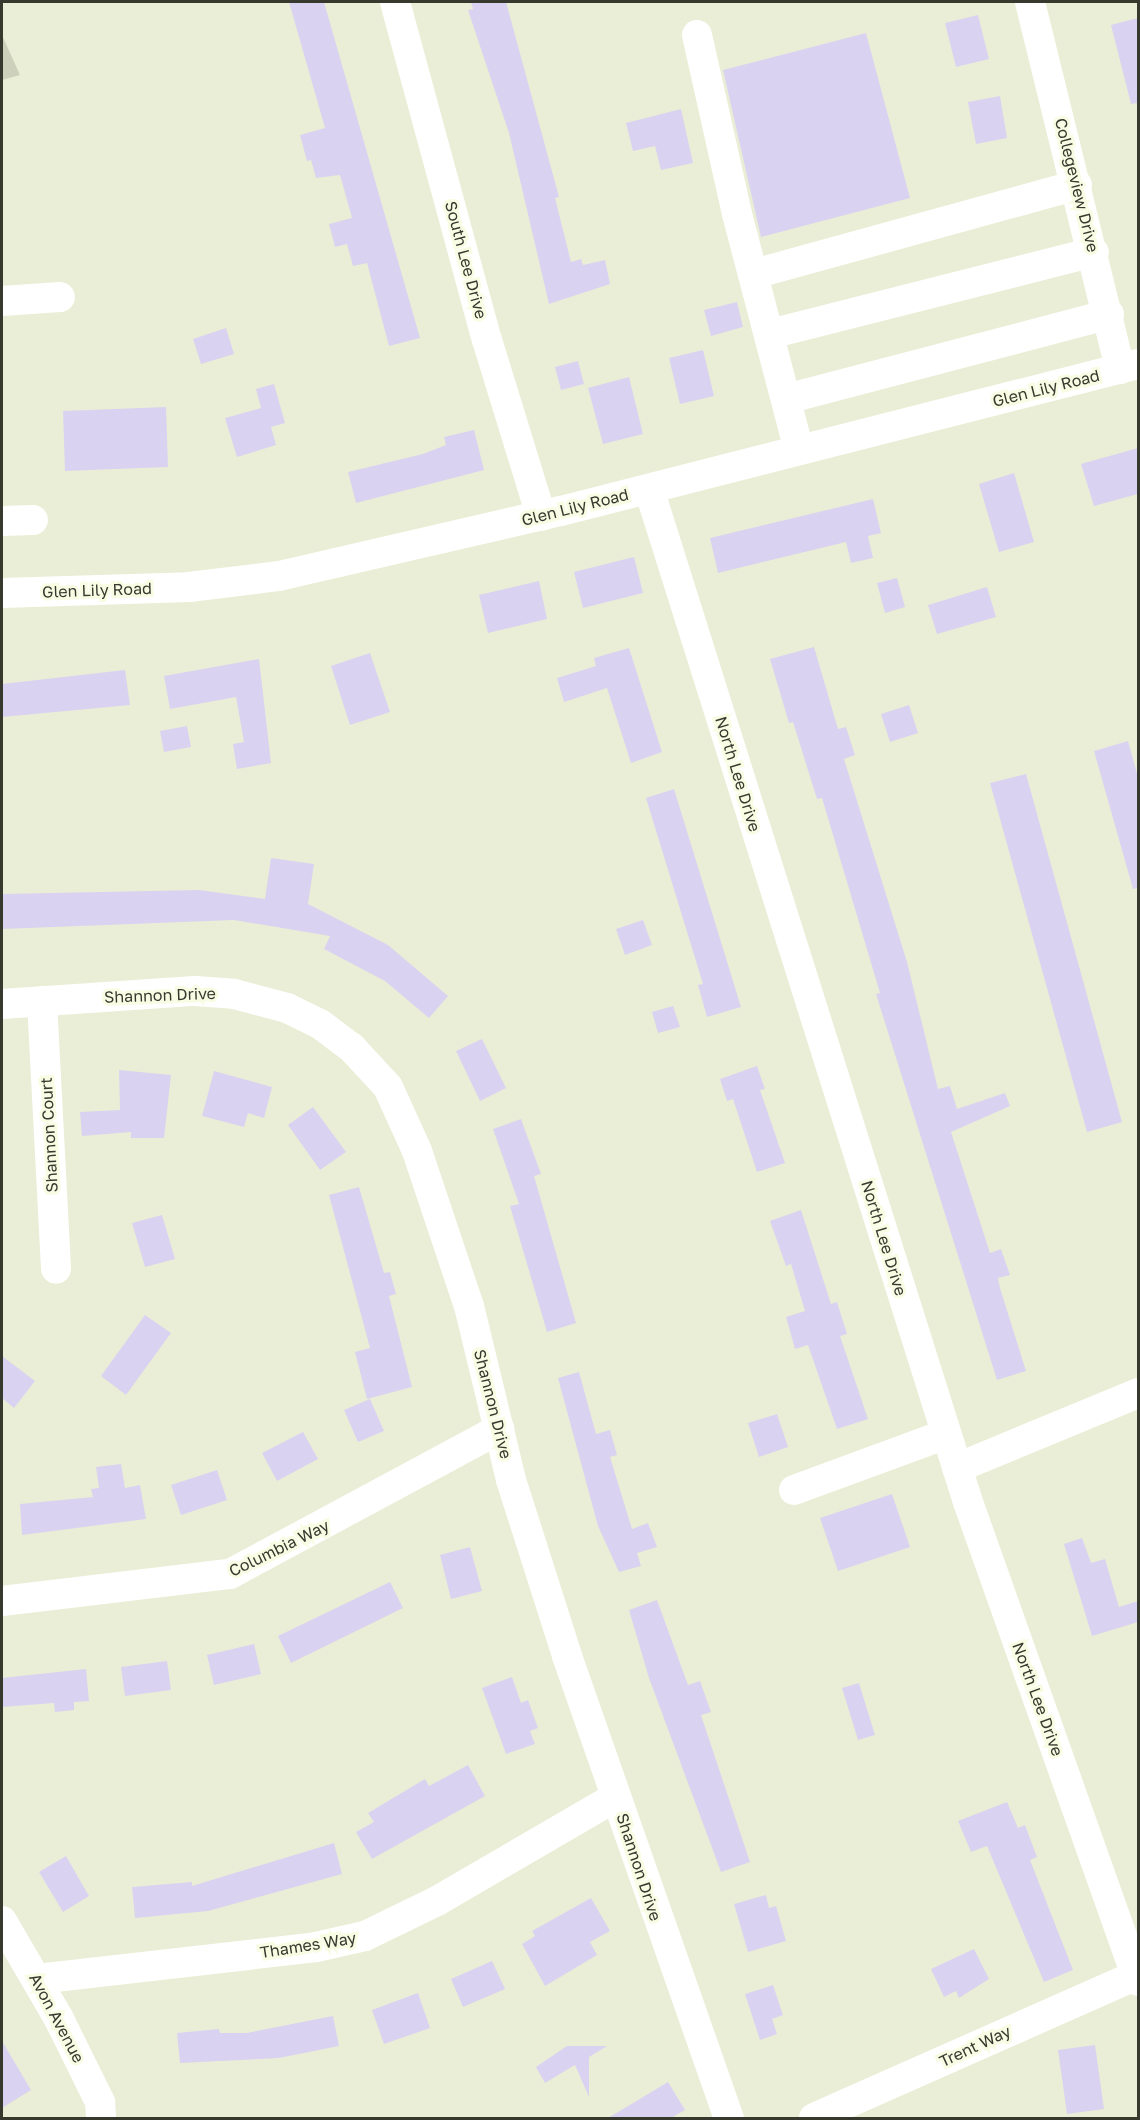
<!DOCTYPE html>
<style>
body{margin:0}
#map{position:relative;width:1140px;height:2120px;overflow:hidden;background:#ebeed6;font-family:"Golos Text",sans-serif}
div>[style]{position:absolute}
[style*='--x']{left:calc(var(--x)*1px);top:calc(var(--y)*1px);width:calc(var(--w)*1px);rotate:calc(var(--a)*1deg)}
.green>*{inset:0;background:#cdd0ba}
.building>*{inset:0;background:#dad2f1}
.minor>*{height:30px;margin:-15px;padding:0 15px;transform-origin:15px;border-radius:15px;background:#fff}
span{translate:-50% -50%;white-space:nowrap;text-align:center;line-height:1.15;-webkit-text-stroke:6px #f8fce3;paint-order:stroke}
.street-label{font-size:16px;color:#37392f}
.frame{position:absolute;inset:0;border:3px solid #37392f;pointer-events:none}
</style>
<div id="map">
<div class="green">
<i style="clip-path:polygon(2px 35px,20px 75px,2px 80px)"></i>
</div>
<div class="building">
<i style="clip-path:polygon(289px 2px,324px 2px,420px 338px,389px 346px,367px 263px,353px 266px,347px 244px,335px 247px,329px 224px,352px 218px,340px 175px,316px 178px,311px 160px,307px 161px,300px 135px,325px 128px)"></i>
<i style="clip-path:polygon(471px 2px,506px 2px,559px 197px,555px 198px,571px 262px,581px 259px,583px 265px,605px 260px,610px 284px,549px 304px,509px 133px,468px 10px,473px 9px)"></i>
<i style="clip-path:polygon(978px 15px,989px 59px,956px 67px,945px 23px)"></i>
<i style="clip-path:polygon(1138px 18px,1138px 103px,1131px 104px,1111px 25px)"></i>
<i style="clip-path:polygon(866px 33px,910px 198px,761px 237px,723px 70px)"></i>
<i style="clip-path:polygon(1000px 96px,1007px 138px,976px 144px,968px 102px)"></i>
<i style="clip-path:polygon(681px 109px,693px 163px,661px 170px,655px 146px,633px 151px,626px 123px)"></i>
<i style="clip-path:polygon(737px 302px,743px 327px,711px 336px,704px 310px)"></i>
<i style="clip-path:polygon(226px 328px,234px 354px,201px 364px,193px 339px)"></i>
<i style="clip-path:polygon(703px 350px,714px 396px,680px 404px,669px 358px)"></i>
<i style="clip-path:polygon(578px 361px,584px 384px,561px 390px,555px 367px)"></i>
<i style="clip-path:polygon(629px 377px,643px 434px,603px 444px,588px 388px)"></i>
<i style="clip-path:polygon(274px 384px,285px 423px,271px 427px,276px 445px,237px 457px,225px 418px,261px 408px,256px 389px)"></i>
<i style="clip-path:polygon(166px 407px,168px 467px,65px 471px,63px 411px)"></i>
<i style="clip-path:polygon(474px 430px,484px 470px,356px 503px,348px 472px,423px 454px,446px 445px,444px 437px)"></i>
<i style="clip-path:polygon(1138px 448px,1138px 494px,1094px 506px,1081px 464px)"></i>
<i style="clip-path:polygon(1014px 473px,1034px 542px,999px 552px,979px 484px)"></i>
<i style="clip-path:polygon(873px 499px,881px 533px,868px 536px,873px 558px,851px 563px,846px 542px,718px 573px,710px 538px)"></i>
<i style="clip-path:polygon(634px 557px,643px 593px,583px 608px,574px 572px)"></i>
<i style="clip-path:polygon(897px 578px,905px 607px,885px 613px,877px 583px)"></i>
<i style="clip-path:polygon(539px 581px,547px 619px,488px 633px,479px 595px)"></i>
<i style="clip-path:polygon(987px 587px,996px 617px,937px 634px,928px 605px)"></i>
<i style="clip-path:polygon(814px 647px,838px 729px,846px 727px,855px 755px,844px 759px,907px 962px,938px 1089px,950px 1086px,957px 1109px,1005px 1093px,1010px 1106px,951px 1132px,990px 1253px,1001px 1249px,1010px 1275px,998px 1278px,1000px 1288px,1026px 1371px,997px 1380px,876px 994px,880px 993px,822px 798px,817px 799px,793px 722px,789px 723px,770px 659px)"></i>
<i style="clip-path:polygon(629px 648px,662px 752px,631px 763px,607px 688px,564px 702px,557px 678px,596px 666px,594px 658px)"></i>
<i style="clip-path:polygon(370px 653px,390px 712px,350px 725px,331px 666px)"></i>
<i style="clip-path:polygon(259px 659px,271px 763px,237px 769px,233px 744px,244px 742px,236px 697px,170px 709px,164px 676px)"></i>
<i style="clip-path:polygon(125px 670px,130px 705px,2px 717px,2px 684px)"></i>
<i style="clip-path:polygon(909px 705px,918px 733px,890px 742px,881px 714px)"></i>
<i style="clip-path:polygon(187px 726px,191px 747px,164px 752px,160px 731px)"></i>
<i style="clip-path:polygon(1128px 741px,1138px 777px,1138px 888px,1133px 889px,1094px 751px)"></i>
<i style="clip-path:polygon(1026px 774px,1122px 1122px,1087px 1132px,990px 783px)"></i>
<i style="clip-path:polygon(674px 789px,741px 1007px,707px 1017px,698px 985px,703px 984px,646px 798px)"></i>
<i style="clip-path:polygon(271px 858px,314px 864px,308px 904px,388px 945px,448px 996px,429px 1018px,385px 981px,324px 949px,330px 936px,234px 920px,2px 929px,2px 894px,199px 890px,265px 899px)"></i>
<i style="clip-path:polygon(643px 920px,652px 945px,625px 955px,616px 929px)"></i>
<i style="clip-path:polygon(673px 1006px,680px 1027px,658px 1033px,652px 1012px)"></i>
<i style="clip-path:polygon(482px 1039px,506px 1088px,480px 1101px,456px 1051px)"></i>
<i style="clip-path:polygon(757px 1066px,765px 1089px,760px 1090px,785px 1163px,757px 1172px,733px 1099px,727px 1101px,720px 1079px)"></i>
<i style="clip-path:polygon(119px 1070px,171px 1075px,164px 1138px,131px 1138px,131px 1132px,82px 1136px,80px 1112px,120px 1110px)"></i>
<i style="clip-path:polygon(214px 1071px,272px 1087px,264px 1118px,248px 1113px,244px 1127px,202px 1116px)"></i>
<i style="clip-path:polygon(313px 1107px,346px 1152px,320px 1170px,288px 1125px)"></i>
<i style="clip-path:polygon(521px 1119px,541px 1174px,534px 1176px,576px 1323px,547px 1332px,510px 1206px,519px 1204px,493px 1129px)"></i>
<i style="clip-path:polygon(359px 1187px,384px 1273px,390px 1272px,396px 1294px,389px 1296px,412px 1387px,367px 1399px,355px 1352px,370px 1348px,329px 1195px)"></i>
<i style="clip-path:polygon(801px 1210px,831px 1304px,837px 1302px,847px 1334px,840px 1336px,868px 1419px,837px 1429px,808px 1345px,795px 1349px,786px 1317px,805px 1311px,791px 1264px,786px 1266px,770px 1221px)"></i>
<i style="clip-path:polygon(162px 1215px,175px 1259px,145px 1267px,132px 1223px)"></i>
<i style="clip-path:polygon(145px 1315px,171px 1333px,126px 1395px,101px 1376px)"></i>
<i style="clip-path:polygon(2px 1356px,35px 1381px,14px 1408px,2px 1398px)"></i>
<i style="clip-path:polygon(579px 1372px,596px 1434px,610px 1430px,617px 1455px,610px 1457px,632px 1529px,648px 1523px,657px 1547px,637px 1553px,641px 1566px,619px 1572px,598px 1526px,558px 1378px)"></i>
<i style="clip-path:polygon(370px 1399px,384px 1431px,358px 1442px,344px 1410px)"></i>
<i style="clip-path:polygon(777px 1414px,788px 1447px,759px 1457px,748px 1423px)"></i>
<i style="clip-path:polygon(303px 1432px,318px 1459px,277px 1481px,262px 1453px)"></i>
<i style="clip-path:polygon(121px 1464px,125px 1488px,140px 1485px,146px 1519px,22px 1535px,20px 1504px,93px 1497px,91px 1489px,99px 1488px,96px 1467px)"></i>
<i style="clip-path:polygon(217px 1470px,227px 1500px,181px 1515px,171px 1485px)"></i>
<i style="clip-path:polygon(892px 1494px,910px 1547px,838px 1571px,820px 1518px)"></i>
<i style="clip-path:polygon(1082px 1538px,1091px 1563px,1105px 1559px,1119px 1607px,1138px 1601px,1138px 1622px,1092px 1636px,1064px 1544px)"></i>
<i style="clip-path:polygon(470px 1547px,482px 1591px,451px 1599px,440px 1555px)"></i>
<i style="clip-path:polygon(390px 1582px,403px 1608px,291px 1663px,278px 1636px)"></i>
<i style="clip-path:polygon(657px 1600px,688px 1685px,700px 1681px,711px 1712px,701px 1715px,750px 1862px,721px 1872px,649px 1678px,629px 1610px)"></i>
<i style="clip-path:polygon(254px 1644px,261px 1674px,214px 1685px,207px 1655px)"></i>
<i style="clip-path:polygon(167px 1661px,171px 1690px,125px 1696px,121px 1667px)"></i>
<i style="clip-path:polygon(86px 1669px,89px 1701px,74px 1702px,74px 1710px,55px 1712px,54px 1703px,2px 1707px,2px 1678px)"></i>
<i style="clip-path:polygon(512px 1677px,521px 1703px,528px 1700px,538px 1728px,530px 1731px,535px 1744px,506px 1754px,482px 1688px)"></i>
<i style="clip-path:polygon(859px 1683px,875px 1735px,858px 1740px,842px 1688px)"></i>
<i style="clip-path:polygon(468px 1765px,485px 1796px,372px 1859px,356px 1832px,374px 1822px,368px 1813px,425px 1779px,429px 1786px)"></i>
<i style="clip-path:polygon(1007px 1802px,1018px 1828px,1025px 1825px,1037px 1857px,1030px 1860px,1073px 1970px,1044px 1982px,987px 1846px,971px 1852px,958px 1821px)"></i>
<i style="clip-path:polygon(334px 1843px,342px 1874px,208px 1911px,135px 1918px,132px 1887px,192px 1882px,192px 1886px)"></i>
<i style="clip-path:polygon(66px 1856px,89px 1896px,63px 1912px,39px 1872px)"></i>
<i style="clip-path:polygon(766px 1895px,769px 1908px,776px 1906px,786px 1941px,748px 1952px,734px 1904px)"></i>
<i style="clip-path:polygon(591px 1898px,610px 1931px,590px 1942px,597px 1955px,545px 1986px,522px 1944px,535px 1936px,532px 1931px)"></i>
<i style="clip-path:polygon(974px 1949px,989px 1979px,959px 1998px,956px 1991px,944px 1997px,931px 1969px)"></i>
<i style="clip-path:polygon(492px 1961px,505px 1989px,463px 2007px,451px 1979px)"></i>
<i style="clip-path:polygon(773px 1985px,783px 2015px,772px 2019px,777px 2034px,760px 2040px,745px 1994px)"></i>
<i style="clip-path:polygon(418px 1993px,430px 2028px,384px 2044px,372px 2010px)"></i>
<i style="clip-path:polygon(333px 2016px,339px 2046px,279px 2058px,180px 2063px,177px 2033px,219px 2029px,220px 2033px,247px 2033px)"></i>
<i style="clip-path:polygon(2px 2041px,31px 2090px,2px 2108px)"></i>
<i style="clip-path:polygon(1095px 2045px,1104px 2109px,1067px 2114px,1058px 2050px)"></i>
<i style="clip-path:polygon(567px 2046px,607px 2046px,589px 2057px,589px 2097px,575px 2065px,545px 2083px,536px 2067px)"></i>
<i style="clip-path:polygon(668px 2082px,685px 2110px,671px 2118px,608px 2118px)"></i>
</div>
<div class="minor">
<i style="--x:395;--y:2;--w:350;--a:74.8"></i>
<i style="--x:487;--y:340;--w:184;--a:72.9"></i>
<i style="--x:1030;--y:2;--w:378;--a:76.2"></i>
<i style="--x:697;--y:35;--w:183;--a:77.4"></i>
<i style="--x:737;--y:214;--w:244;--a:75.3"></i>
<i style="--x:754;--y:274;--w:335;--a:-15.4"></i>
<i style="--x:2;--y:301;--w:58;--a:-3.9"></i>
<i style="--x:770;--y:334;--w:334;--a:-14.2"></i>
<i style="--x:786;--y:399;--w:334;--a:-14.7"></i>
<i style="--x:649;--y:489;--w:1062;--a:72.52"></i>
<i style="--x:968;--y:1502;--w:508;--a:70.46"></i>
<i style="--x:2;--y:521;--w:31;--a:-2"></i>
<i style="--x:2;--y:593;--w:187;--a:-1.8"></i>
<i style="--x:189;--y:587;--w:91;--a:-7"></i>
<i style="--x:279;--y:576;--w:289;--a:-13"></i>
<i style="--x:561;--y:511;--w:595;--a:-14.29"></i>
<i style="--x:42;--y:1001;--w:268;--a:87"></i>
<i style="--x:2;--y:1004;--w:193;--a:-3.9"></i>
<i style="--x:195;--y:991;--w:39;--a:4"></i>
<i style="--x:234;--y:994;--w:55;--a:14.8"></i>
<i style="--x:287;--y:1008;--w:37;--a:26"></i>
<i style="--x:320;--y:1024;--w:39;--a:37"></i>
<i style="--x:351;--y:1047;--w:54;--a:47.2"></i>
<i style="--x:388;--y:1087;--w:70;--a:65.6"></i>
<i style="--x:417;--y:1151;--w:163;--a:71.5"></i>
<i style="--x:469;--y:1306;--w:179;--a:76.4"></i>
<i style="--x:511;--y:1480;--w:185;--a:72.3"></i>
<i style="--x:567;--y:1656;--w:490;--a:70.7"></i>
<i style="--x:957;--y:1468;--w:196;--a:-22.5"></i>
<i style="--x:794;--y:1490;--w:162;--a:-20.2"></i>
<i style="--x:2;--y:1601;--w:230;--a:-6.8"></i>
<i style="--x:230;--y:1574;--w:306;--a:-28.3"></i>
<i style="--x:2;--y:1921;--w:113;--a:59.8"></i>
<i style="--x:59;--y:2019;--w:93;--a:63.7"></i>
<i style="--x:100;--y:2102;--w:16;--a:86"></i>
<i style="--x:37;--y:1979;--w:281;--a:-6.5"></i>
<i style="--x:316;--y:1947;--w:50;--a:-12.7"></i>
<i style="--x:365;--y:1936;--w:80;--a:-25.9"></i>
<i style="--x:437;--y:1901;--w:207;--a:-30.2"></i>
<i style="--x:814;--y:2118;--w:353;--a:-23.9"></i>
</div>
<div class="street-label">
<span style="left:1077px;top:185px;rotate:76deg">Collegeview Drive</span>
<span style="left:466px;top:260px;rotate:75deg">South Lee Drive</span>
<span style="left:1046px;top:388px;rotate:-14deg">Glen Lily Road</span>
<span style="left:575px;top:507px;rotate:-14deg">Glen Lily Road</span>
<span style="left:97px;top:590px;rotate:-2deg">Glen Lily Road</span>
<span style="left:738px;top:774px;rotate:73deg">North Lee Drive</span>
<span style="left:160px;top:995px;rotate:-2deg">Shannon Drive</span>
<span style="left:49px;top:1135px;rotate:-93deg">Shannon Court</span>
<span style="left:884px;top:1238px;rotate:73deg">North Lee Drive</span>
<span style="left:493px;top:1404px;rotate:76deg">Shannon Drive</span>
<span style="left:279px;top:1548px;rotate:-26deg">Columbia Way</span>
<span style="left:1038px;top:1699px;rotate:70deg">North Lee Drive</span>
<span style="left:639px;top:1867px;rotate:72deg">Shannon Drive</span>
<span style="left:308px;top:1945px;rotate:-9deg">Thames Way</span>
<span style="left:57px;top:2018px;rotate:62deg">Avon Avenue</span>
<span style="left:975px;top:2046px;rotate:-25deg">Trent Way</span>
</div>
<div class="frame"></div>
</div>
